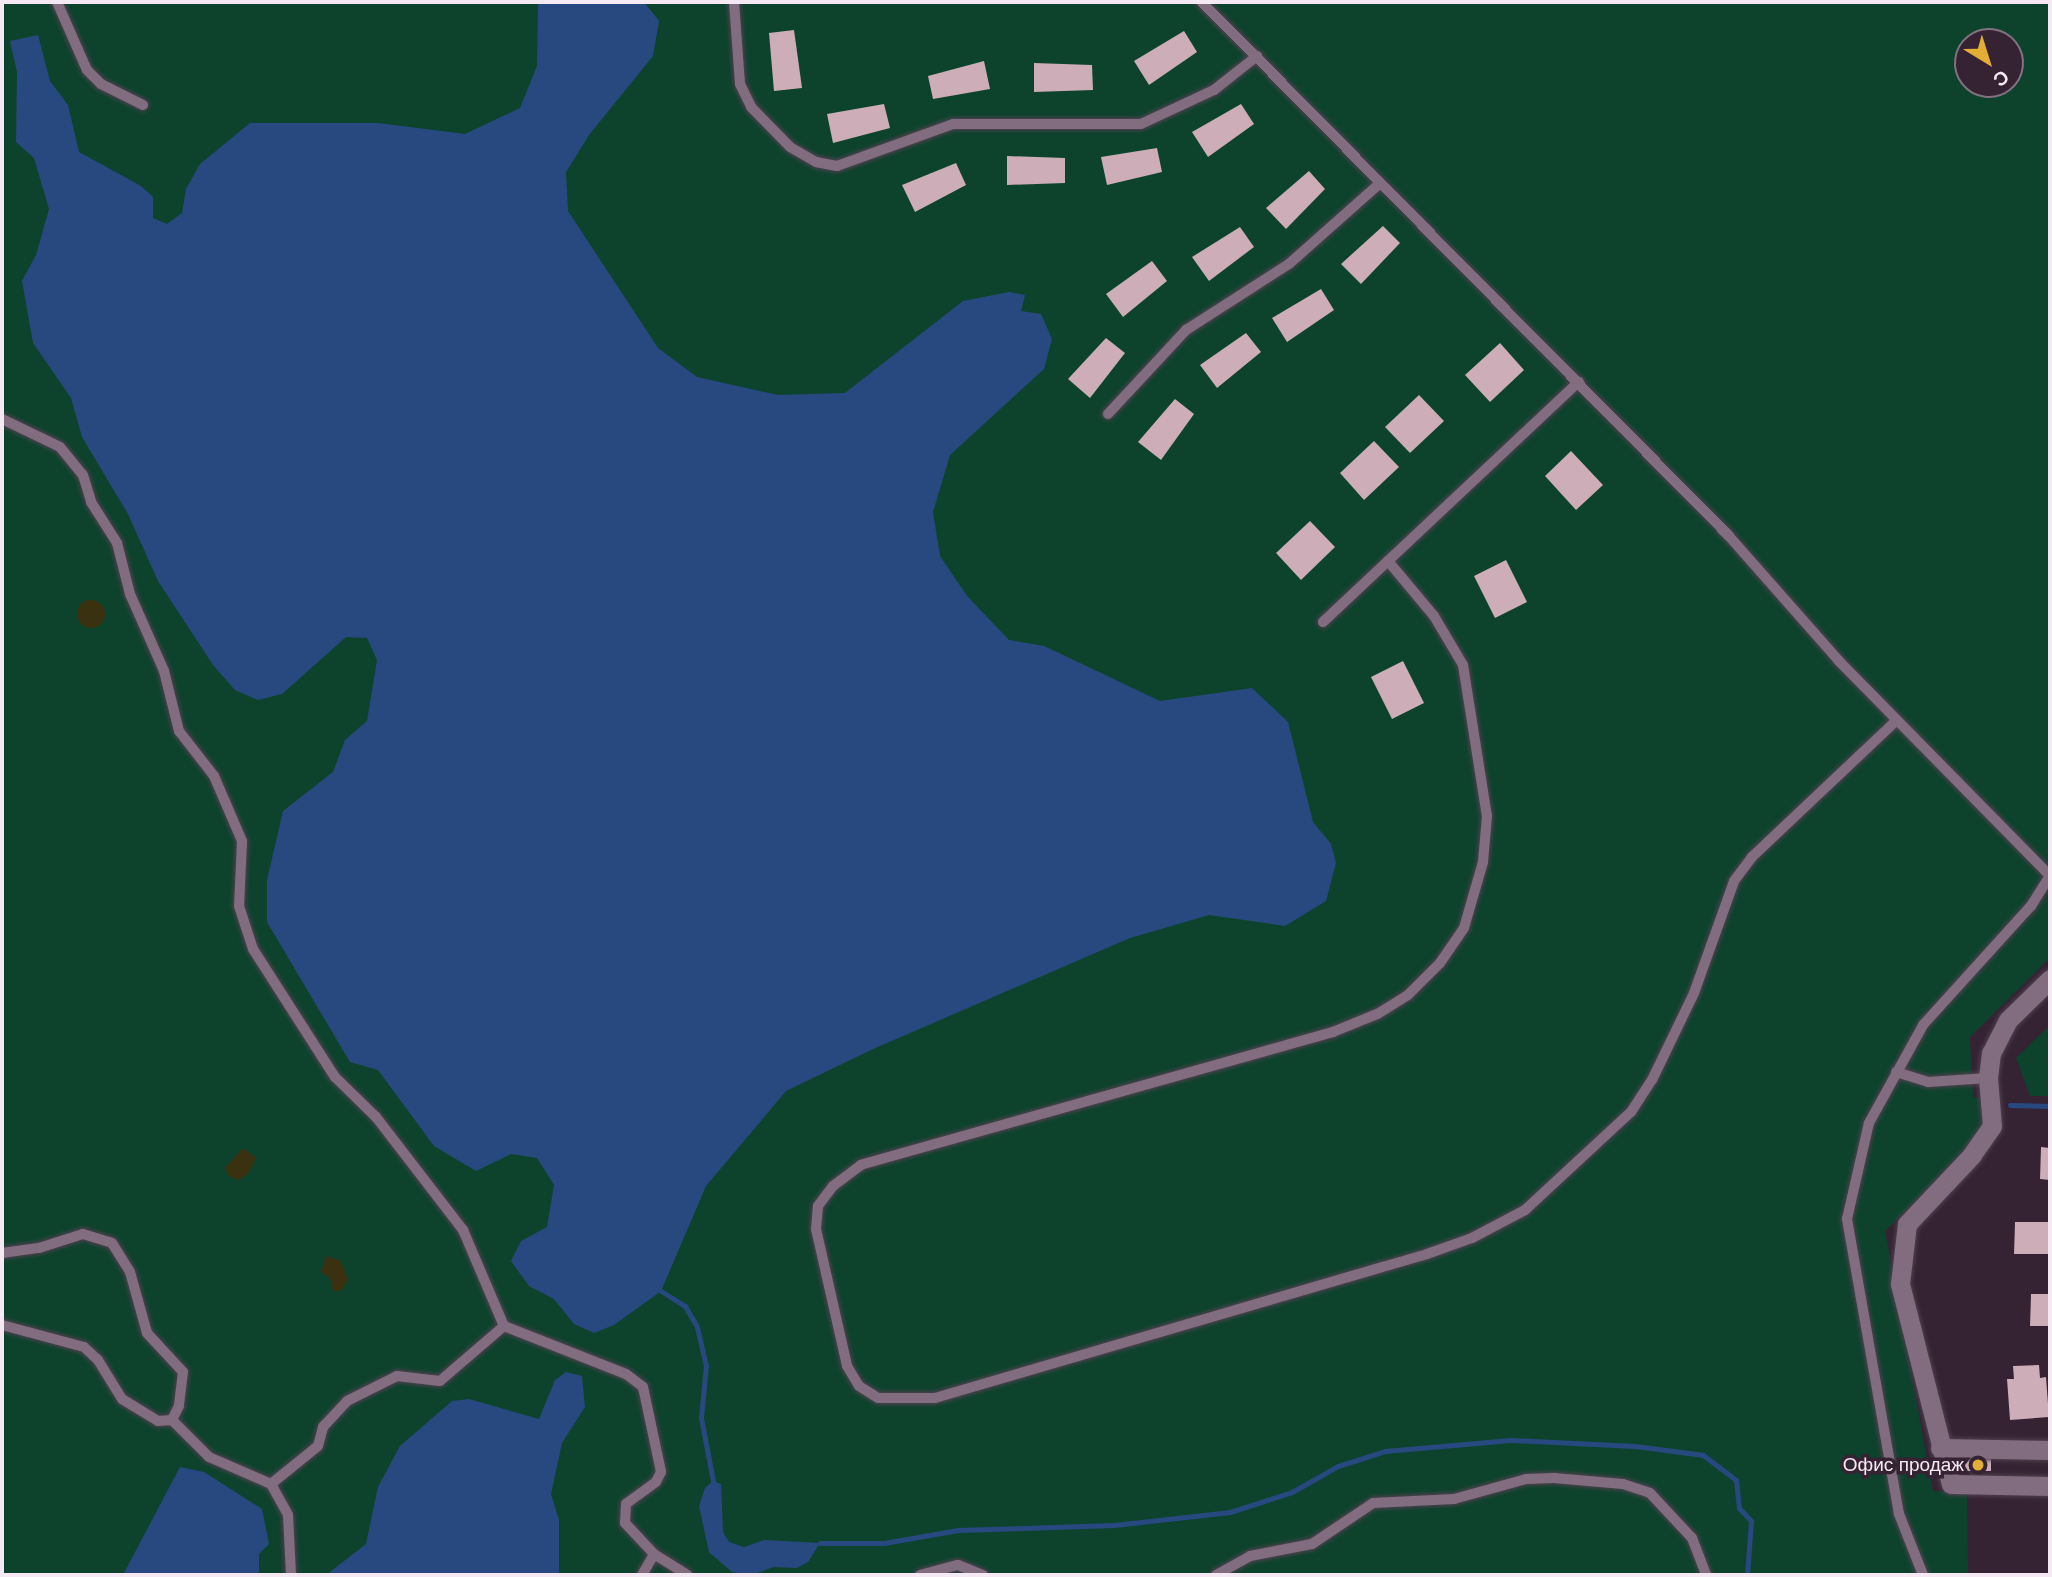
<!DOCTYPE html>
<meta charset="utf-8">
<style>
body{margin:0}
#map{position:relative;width:2052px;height:1577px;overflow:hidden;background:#352333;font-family:Helvetica,sans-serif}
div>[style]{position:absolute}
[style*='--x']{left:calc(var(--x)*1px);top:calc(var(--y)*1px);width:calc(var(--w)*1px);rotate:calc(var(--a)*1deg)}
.green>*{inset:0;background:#0d432d}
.sand>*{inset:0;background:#3a3111}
.round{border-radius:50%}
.water>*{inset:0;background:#274980}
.stream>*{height:5px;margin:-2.5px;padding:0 2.5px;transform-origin:2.5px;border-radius:2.5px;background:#274980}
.building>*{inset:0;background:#cdadb7}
.roads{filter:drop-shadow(0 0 2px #50414f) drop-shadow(0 0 2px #50414f)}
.service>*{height:10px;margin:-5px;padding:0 5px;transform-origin:5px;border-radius:5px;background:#826d80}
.minor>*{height:19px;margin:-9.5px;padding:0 9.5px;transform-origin:9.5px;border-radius:9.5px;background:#826d80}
.dots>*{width:19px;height:19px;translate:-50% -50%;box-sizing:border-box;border:4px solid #352333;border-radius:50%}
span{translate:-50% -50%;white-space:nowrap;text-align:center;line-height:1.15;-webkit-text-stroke:7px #352333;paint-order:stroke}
.poi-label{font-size:19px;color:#f5e9f4}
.right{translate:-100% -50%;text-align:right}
.frame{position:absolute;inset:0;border:4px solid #f5e9f4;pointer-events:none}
.north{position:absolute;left:1954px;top:28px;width:70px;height:70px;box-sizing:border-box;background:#352333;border:2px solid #827280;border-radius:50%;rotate:142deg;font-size:19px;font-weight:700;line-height:28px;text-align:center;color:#f5e9f4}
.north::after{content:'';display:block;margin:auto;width:24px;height:32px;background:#e3ae35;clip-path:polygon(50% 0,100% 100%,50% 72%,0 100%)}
</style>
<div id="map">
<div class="green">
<i style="clip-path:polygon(evenodd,2px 2px,2050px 2px,2050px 958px,1970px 1037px,1973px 1097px,1980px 1098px,1984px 1121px,1972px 1146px,1885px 1231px,1933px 1491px,1967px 1492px,1968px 1575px,2px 1575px,2px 2px,1968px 42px,2010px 42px,2010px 84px,1968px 84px,1968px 42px)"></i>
<i style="clip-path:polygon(2050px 1025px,2050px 1096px,2030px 1096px,2016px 1058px)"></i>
</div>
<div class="sand">
<i class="round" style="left:77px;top:600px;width:28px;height:28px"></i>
<i style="clip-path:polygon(243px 1148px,256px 1158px,248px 1174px,238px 1180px,229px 1176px,225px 1168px)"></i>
<i style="clip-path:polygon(326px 1256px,341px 1261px,348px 1280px,341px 1291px,333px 1291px,330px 1278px,321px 1272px)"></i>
</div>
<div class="water">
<i style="clip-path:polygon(538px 2px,644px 2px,659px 21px,653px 56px,589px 135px,566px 172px,568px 211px,658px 348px,697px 377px,778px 395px,845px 393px,963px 301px,1009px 292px,1025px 295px,1021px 311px,1041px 314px,1052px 339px,1044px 369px,950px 455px,933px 512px,940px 556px,967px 596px,1009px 640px,1044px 646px,1160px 701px,1252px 688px,1288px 722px,1313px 822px,1331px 844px,1336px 863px,1326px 901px,1285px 926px,1209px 915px,1130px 938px,873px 1049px,786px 1091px,706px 1186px,661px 1291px,614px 1325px,594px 1333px,574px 1324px,554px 1299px,529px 1286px,511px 1261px,521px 1241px,547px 1227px,554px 1185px,537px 1158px,511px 1154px,476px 1171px,434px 1146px,378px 1070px,350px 1062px,267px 922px,267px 880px,283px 811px,333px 772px,345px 740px,367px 721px,377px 660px,367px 638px,346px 637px,282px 694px,258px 700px,235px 690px,213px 665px,158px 581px,128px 514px,82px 437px,71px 398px,33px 343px,22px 281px,36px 255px,49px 209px,34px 158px,16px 142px,17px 72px,10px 41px,38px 35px,50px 81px,68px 105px,79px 152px,141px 186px,153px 197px,153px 218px,167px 224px,182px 213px,186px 189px,200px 164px,250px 123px,378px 123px,465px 134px,520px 108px,537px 66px)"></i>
<i style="clip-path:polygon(566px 1372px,582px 1376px,585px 1407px,562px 1443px,551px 1494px,559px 1520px,559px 1575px,326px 1575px,366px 1544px,378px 1487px,400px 1446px,452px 1401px,469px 1399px,539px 1419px,555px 1380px)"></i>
<i style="clip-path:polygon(180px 1467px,204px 1472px,262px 1509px,269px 1544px,259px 1554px,259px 1575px,123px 1575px)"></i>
<i style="clip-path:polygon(713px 1481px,721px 1484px,723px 1532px,729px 1542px,744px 1547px,764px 1540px,820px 1543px,808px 1562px,797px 1568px,773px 1567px,752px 1575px,732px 1572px,709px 1552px,699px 1506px,705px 1488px)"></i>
</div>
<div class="stream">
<i style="--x:2010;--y:1105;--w:40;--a:1.4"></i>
<i style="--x:661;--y:1291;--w:28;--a:32"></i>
<i style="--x:685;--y:1306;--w:24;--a:60"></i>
<i style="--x:697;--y:1327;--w:39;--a:77"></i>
<i style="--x:706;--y:1365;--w:53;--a:95.4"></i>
<i style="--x:701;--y:1418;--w:64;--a:79.2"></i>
<i style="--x:820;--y:1543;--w:64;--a:0"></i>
<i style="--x:884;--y:1543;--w:75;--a:-10"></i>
<i style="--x:958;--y:1530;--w:156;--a:-1.8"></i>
<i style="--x:1114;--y:1525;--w:117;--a:-6.4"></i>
<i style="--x:1230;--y:1512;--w:65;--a:-17.9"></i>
<i style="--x:1292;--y:1492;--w:53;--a:-29.5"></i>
<i style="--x:1338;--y:1466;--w:49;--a:-17.7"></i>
<i style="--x:1385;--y:1451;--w:126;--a:-5"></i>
<i style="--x:1511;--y:1440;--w:124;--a:2.8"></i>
<i style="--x:1635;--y:1446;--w:69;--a:7.5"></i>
<i style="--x:1703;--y:1455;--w:41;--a:37.1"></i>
<i style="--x:1736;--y:1480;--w:28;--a:84"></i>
<i style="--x:1739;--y:1508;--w:18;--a:47"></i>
<i style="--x:1751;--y:1521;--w:54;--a:94.2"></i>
</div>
<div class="building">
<i style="clip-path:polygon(794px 30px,802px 88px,774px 91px,769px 33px)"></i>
<i style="clip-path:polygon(1184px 31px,1197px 52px,1149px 85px,1134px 61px)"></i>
<i style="clip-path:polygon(984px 61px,990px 89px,933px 99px,928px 76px)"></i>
<i style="clip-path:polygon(1034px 63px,1092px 65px,1093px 90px,1034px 92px)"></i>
<i style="clip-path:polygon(884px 104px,890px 128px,833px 143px,827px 114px)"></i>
<i style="clip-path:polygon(1241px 104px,1254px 124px,1208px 157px,1192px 132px)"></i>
<i style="clip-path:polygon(1157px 148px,1162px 172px,1107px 185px,1101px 157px)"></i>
<i style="clip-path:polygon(1007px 156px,1065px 158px,1065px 183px,1007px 185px)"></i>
<i style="clip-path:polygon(956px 163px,966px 185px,915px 212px,902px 185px)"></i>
<i style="clip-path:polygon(1309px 171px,1325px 189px,1286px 229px,1266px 208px)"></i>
<i style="clip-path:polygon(1383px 226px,1400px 243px,1361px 284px,1341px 264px)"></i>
<i style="clip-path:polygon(1240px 227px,1254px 247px,1209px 281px,1192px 257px)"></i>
<i style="clip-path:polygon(1152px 261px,1167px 281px,1123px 317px,1106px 294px)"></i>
<i style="clip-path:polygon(1321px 289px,1334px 310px,1287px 342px,1272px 318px)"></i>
<i style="clip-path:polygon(1246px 333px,1261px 352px,1217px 388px,1200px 365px)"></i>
<i style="clip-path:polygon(1106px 338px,1125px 353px,1090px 398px,1068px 379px)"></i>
<i style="clip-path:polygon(1500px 343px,1524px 370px,1490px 402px,1465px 375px)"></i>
<i style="clip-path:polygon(1419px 395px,1444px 421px,1410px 453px,1385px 427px)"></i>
<i style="clip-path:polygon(1175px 399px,1194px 414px,1161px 460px,1138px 442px)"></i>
<i style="clip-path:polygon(1374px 441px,1399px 467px,1364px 500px,1340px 473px)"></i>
<i style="clip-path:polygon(1571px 451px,1603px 485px,1576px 510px,1545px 476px)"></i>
<i style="clip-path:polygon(1310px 521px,1335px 547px,1301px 580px,1276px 553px)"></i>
<i style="clip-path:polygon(1506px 560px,1527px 602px,1495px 618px,1474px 576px)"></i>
<i style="clip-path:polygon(1403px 661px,1424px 703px,1392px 719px,1371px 677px)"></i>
<i style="clip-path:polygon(2041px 1147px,2050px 1148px,2050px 1180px,2040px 1179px)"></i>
<i style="clip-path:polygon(2015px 1222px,2048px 1222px,2050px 1254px,2014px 1254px)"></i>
<i style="clip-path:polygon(2031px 1294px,2050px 1294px,2050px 1326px,2030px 1326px)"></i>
<i style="clip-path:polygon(2039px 1365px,2040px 1378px,2046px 1377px,2049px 1417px,2010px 1420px,2007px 1379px,2014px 1379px,2013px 1366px)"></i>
<i style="clip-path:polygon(1965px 1459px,1991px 1459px,1991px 1471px,1965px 1471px)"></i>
</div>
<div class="roads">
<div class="service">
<i style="--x:57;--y:2;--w:74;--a:66.2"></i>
<i style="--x:87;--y:70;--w:20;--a:45"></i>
<i style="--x:101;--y:84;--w:47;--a:26.6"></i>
<i style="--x:734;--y:2;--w:82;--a:85.8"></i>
<i style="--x:740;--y:84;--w:25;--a:64"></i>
<i style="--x:751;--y:107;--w:56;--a:45.7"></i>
<i style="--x:790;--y:147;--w:30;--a:30"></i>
<i style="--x:816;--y:162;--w:21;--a:11"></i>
<i style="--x:837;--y:166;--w:123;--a:-19.9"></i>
<i style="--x:953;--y:124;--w:188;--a:0"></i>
<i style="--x:1141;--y:124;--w:81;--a:-25"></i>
<i style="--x:1214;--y:90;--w:55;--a:-38.3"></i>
<i style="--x:1202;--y:2;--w:749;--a:45.38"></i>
<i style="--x:1728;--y:535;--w:168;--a:48.6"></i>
<i style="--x:1839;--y:661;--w:301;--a:45.5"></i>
<i style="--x:1108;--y:414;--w:115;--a:-47.1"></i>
<i style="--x:1186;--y:330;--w:122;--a:-32.7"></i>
<i style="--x:1289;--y:264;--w:120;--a:-41.6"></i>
<i style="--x:2;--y:419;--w:64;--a:25.8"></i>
<i style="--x:60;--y:447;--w:36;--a:51"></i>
<i style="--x:83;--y:475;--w:28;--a:73"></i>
<i style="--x:91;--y:502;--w:49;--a:57.6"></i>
<i style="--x:117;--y:543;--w:53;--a:75.7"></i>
<i style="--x:130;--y:594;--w:84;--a:66.2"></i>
<i style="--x:164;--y:671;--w:62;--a:76"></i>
<i style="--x:179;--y:731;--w:57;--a:52.1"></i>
<i style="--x:214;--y:776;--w:71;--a:66.7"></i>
<i style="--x:242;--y:841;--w:65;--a:92.6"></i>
<i style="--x:239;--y:906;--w:45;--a:72"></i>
<i style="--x:253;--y:949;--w:152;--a:57.4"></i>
<i style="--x:335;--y:1077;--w:57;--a:44.3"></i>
<i style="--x:376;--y:1117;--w:143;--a:52.4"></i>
<i style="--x:463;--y:1230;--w:104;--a:66.9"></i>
<i style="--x:1388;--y:561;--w:72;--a:50.1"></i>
<i style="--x:1434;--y:616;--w:57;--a:59.4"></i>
<i style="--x:1463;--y:665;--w:153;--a:81"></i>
<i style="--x:1487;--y:816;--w:46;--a:95"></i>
<i style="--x:1483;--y:862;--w:69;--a:106.1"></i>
<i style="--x:1464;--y:928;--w:42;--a:124.4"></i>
<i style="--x:1440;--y:963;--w:45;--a:135"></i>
<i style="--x:1408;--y:995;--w:36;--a:148"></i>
<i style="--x:1377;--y:1014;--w:48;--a:157.8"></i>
<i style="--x:1333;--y:1032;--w:490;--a:164.3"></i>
<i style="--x:861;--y:1165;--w:35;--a:143"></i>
<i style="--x:833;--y:1186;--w:25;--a:127"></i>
<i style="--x:818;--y:1206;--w:23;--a:95"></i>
<i style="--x:816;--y:1229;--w:140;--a:77.2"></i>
<i style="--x:847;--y:1366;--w:23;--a:59"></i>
<i style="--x:859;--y:1386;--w:22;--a:32"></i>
<i style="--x:878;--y:1398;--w:57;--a:0"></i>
<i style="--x:935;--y:1398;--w:513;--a:-16.31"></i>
<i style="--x:1427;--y:1254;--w:48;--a:-19.6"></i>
<i style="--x:1472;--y:1238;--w:60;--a:-27.8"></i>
<i style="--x:1525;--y:1210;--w:144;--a:-42.8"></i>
<i style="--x:1631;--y:1112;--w:38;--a:-57"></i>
<i style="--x:1652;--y:1080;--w:97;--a:-64.2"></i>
<i style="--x:1694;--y:993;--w:119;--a:-70.3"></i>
<i style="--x:1734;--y:881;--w:30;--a:-53"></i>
<i style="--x:1752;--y:857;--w:199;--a:-43.4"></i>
<i style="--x:1323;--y:622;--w:351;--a:-43.2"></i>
<i style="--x:1896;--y:1072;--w:34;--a:17"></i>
<i style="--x:1928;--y:1082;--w:60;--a:-3.8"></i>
<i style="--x:2;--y:1253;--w:37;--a:-8"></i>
<i style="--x:39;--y:1248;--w:46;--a:-17.7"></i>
<i style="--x:83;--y:1234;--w:30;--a:17"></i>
<i style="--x:112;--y:1243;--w:34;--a:58"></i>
<i style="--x:130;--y:1272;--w:63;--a:74.4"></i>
<i style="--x:147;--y:1333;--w:53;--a:47.3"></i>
<i style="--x:183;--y:1372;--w:34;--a:97"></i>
<i style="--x:179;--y:1406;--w:16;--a:117"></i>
<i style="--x:172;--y:1420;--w:14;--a:176"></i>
<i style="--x:158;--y:1421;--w:42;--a:-148.6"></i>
<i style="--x:122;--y:1399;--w:46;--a:-121.6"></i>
<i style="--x:98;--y:1360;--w:19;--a:-137"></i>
<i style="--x:84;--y:1347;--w:85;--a:-165"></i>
<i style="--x:504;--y:1326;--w:131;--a:21.5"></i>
<i style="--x:626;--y:1374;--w:21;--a:37"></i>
<i style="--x:643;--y:1387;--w:87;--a:78"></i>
<i style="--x:661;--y:1472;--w:11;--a:117"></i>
<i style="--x:656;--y:1482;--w:37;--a:144"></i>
<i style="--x:626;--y:1504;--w:19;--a:93"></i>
<i style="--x:625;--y:1523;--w:42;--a:46.9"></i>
<i style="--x:654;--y:1554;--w:39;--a:32"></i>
<i style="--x:172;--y:1420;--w:52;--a:45"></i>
<i style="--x:209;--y:1457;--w:68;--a:23.5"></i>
<i style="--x:271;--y:1484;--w:35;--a:61"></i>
<i style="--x:288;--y:1515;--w:60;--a:87.1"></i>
<i style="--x:271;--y:1484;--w:60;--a:-39"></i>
<i style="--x:318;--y:1446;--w:20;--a:-75"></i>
<i style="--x:323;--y:1427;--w:35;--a:-47"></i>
<i style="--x:347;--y:1401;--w:56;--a:-26.6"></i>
<i style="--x:397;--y:1376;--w:43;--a:6.6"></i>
<i style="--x:440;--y:1381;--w:84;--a:-40.7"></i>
<i style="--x:642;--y:1575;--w:24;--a:-60"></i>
<i style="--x:920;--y:1575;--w:39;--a:-15"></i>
<i style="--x:958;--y:1565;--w:27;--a:22"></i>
<i style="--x:1216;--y:1575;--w:39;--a:-29"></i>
<i style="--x:1250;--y:1556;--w:63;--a:-11"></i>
<i style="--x:1312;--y:1544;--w:73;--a:-33.9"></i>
<i style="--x:1373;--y:1503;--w:81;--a:-2.8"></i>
<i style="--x:1454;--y:1499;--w:75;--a:-15.5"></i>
<i style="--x:1526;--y:1479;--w:28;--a:-2"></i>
<i style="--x:1554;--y:1478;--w:69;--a:5"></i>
<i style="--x:1623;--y:1484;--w:28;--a:18"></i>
<i style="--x:1650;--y:1493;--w:62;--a:47"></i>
<i style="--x:1692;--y:1538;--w:40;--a:69"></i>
<i style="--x:1923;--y:1575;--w:66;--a:-111.5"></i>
<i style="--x:1899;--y:1514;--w:300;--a:-100"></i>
<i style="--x:1847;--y:1219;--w:98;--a:-77.1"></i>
<i style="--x:1869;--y:1123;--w:112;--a:-61.1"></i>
<i style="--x:1923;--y:1025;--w:161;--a:-47.8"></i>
<i style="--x:2031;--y:906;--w:36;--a:-58"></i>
</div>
<div class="minor">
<i style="--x:2050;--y:979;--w:59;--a:135.7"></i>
<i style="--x:2008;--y:1020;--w:37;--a:117"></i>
<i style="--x:1991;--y:1053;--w:25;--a:97"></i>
<i style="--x:1988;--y:1078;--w:48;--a:85.2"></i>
<i style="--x:1992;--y:1126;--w:35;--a:125"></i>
<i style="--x:1972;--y:1155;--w:95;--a:133.3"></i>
<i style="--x:1907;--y:1224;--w:60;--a:96.7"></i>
<i style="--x:1900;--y:1284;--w:206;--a:75.7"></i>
<i style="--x:1951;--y:1484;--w:99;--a:1.2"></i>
<i style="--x:1940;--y:1448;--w:110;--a:1"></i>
</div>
</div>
<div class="dots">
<i style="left:1978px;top:1465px;background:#e3ae35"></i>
</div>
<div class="poi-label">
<span class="right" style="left:1964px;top:1465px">Офис продаж</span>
</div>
<div class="frame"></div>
<div class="north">С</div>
</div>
